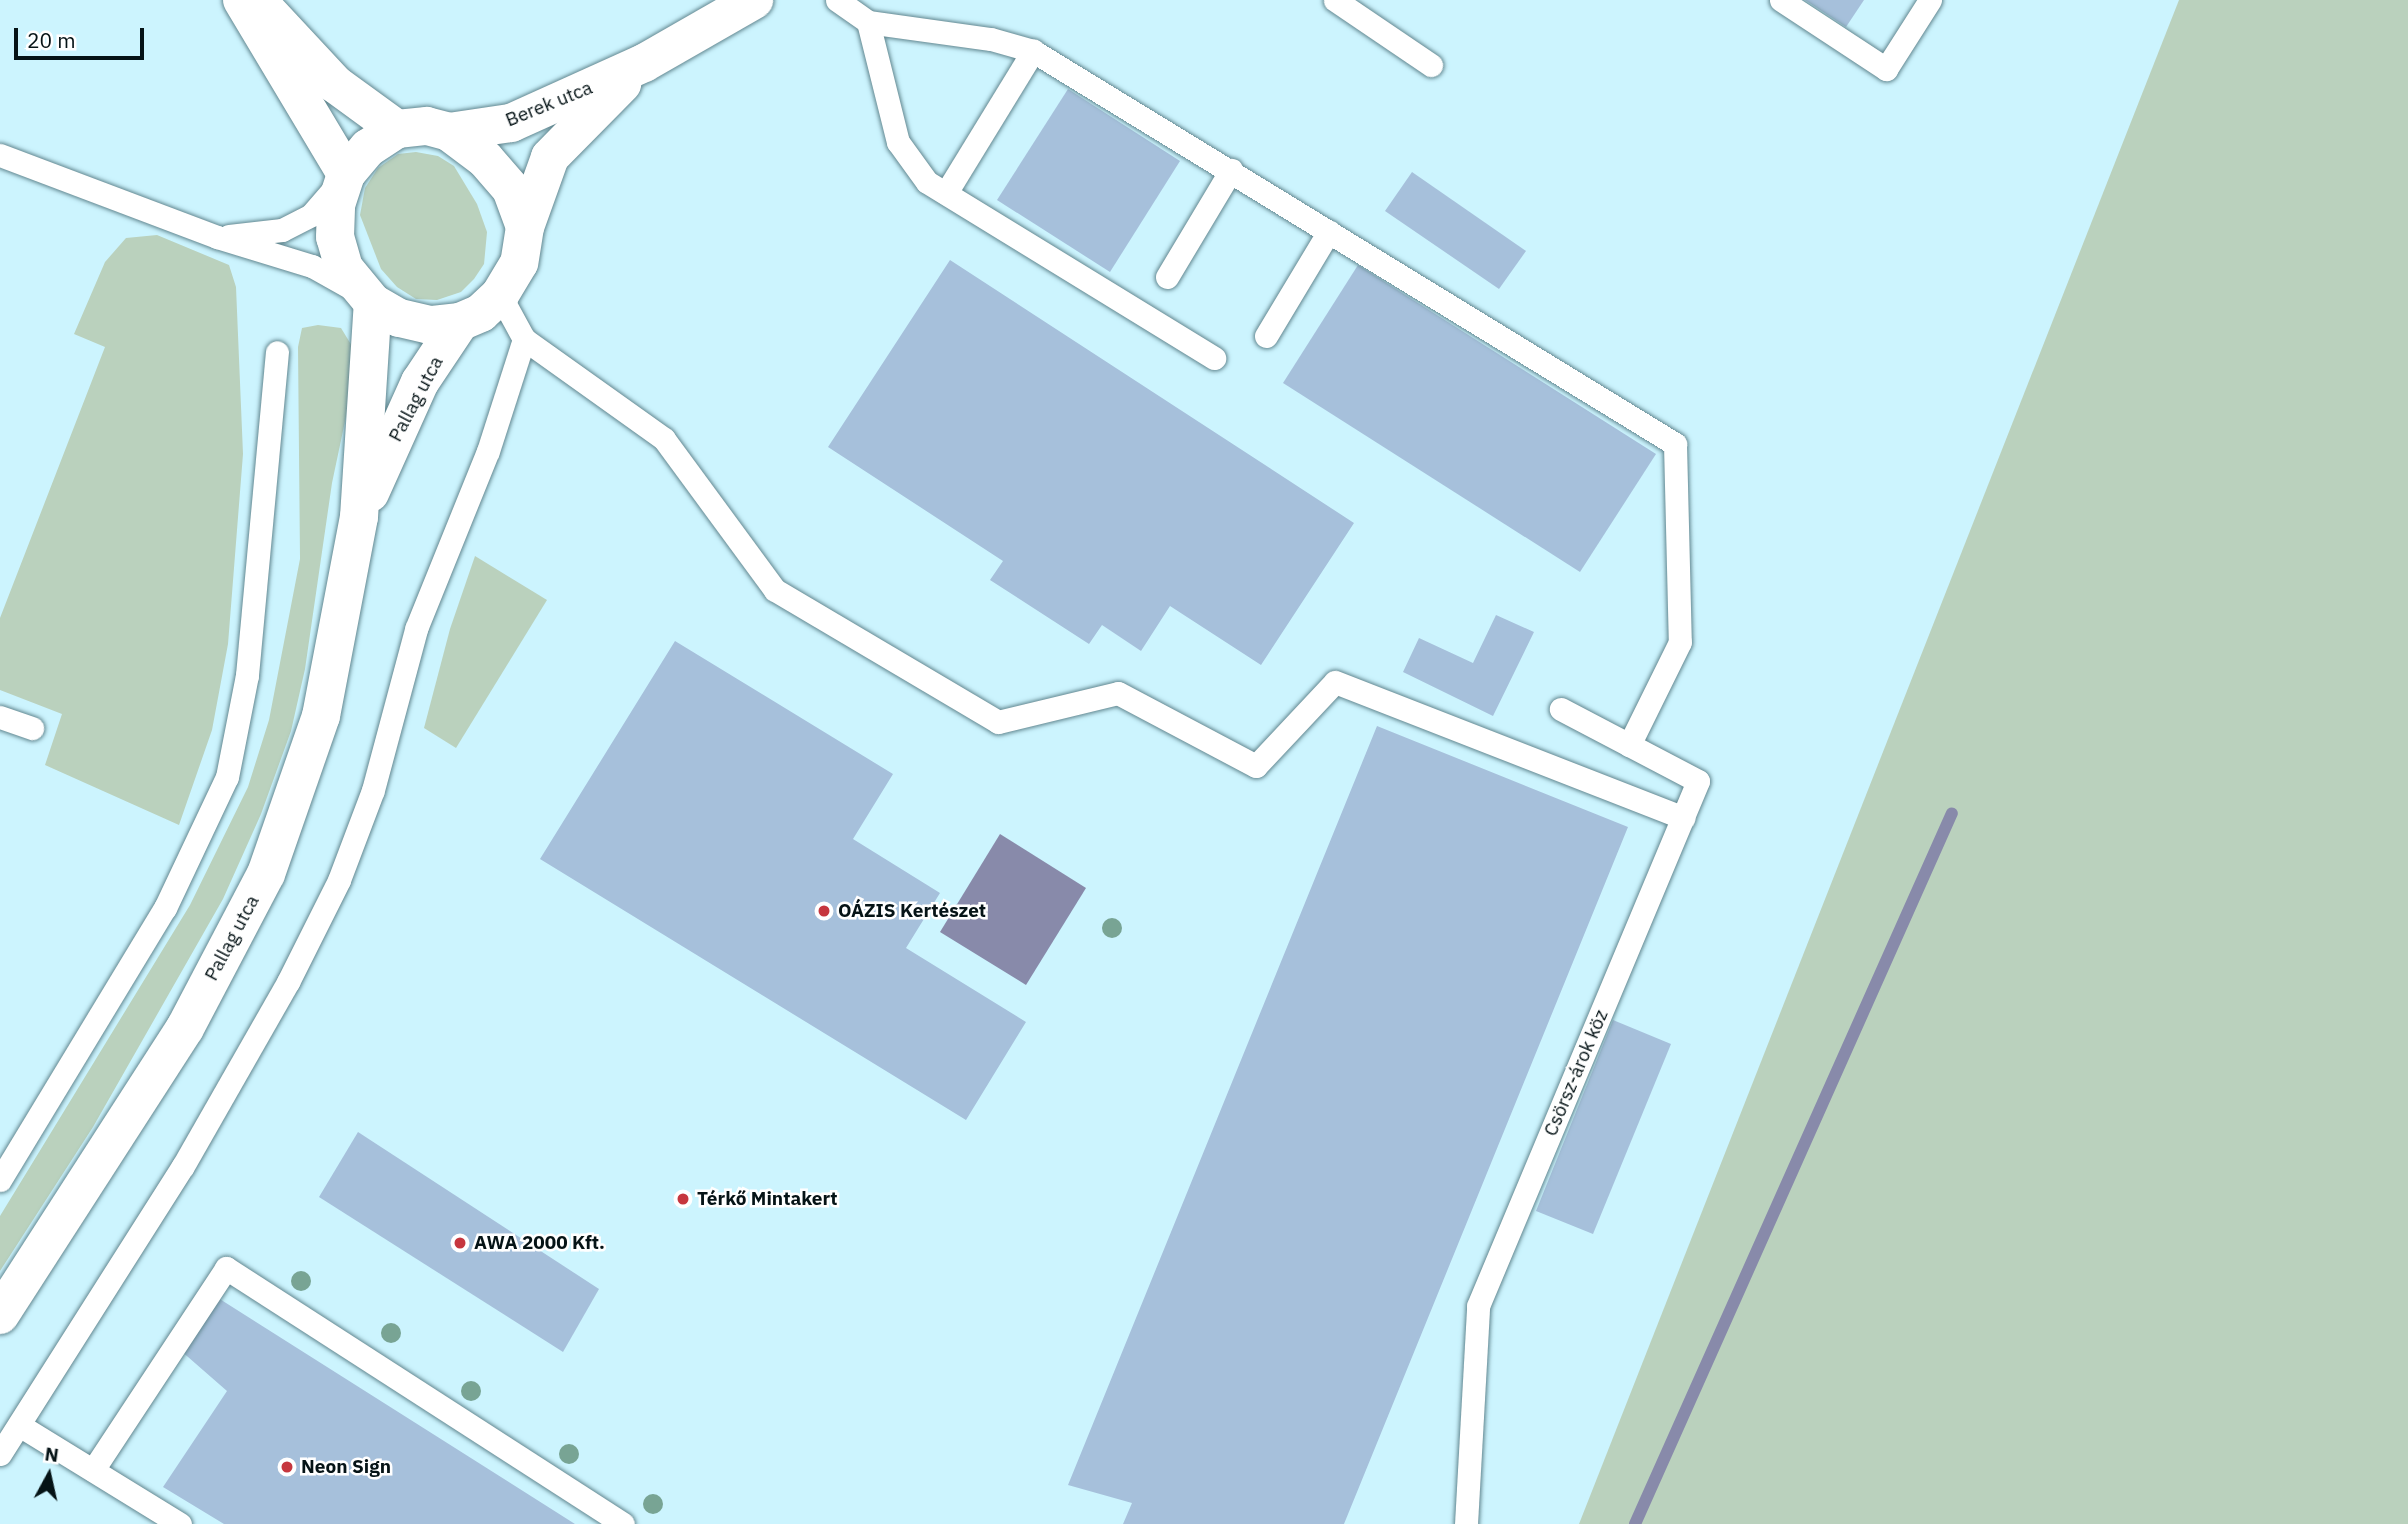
<!DOCTYPE html>
<meta charset="utf-8">
<style>
body{margin:0}
#map{position:relative;width:2408px;height:1524px;overflow:hidden;background:#ccf4fe;font-family:"IBM Plex Sans",sans-serif}
div>[style]{position:absolute}
[style*='--x']{left:calc(var(--x)*1px);top:calc(var(--y)*1px);width:calc(var(--w)*1px);rotate:calc(var(--a)*1deg)}
.green>*{inset:0;background:#bad1bd}
.water>*{inset:0;background:#888aaa}
.stream>*{height:12px;margin:-6px;padding:0 6px;transform-origin:6px;border-radius:6px;background:#888aaa}
.building>*{inset:0;background:#a6c0db}
.roads{filter:drop-shadow(0 0 2px #628790) drop-shadow(0 0 2px #628790)}
.service>*{height:23px;margin:-11.5px;padding:0 11.5px;transform-origin:11.5px;border-radius:11.5px;background:#fff}
.minor>*{height:38px;margin:-19px;padding:0 19px;transform-origin:19px;border-radius:19px;background:#fff}
.trees>*{width:20px;height:20px;margin:-10px;border-radius:50%;background:#78a494}
.dots>*{width:19px;height:19px;translate:-50% -50%;box-sizing:border-box;border:4px solid #fff;border-radius:50%}
span{translate:-50% -50%;white-space:nowrap;text-align:center;line-height:1.15;-webkit-text-stroke:5px #fff;paint-order:stroke}
.street-label{font-size:19px;color:#051316}
.poi-label{font-size:19px;color:#051316;font-weight:700}
.left{translate:0 -50%;text-align:left}
.north{position:absolute;left:14px;top:1440px;width:70px;height:70px;-webkit-text-stroke:5px #fff;paint-order:stroke;rotate:8deg;font-size:19px;font-weight:700;line-height:28px;text-align:center;color:#051316}
.north::after{content:'';display:block;margin:auto;width:24px;height:32px;background:#051316;clip-path:polygon(50% 0,100% 100%,50% 72%,0 100%)}
.scale{position:absolute;left:14px;top:28px;width:130px;height:32px;box-sizing:border-box;border:4px solid #051316;border-top:0;padding-left:9px;font-size:21px;line-height:24px;white-space:nowrap;color:#051316;-webkit-text-stroke:5px #fff;paint-order:stroke}
</style>
<div id="map">
<div class="green">
<i style="clip-path:polygon(2179px 0,2408px 0,2408px 1524px,1579px 1524px)"></i>
<i style="clip-path:polygon(416px 152px,438px 156px,454px 166px,477px 204px,487px 232px,484px 264px,474px 279px,461px 292px,437px 300px,416px 299px,397px 287px,381px 269px,360px 215px,365px 188px,378px 168px,398px 154px)"></i>
<i style="clip-path:polygon(157px 235px,229px 265px,236px 287px,243px 454px,228px 644px,212px 730px,179px 825px,45px 765px,62px 714px,0 690px,0 618px,105px 347px,74px 334px,105px 262px,126px 238px)"></i>
<i style="clip-path:polygon(318px 325px,341px 328px,352px 346px,352px 388px,332px 483px,305px 669px,291px 731px,261px 814px,223px 899px,93px 1127px,0 1271px,0 1216px,190px 905px,248px 787px,269px 720px,300px 559px,298px 347px,302px 328px)"></i>
<i style="clip-path:polygon(475px 556px,547px 600px,456px 748px,424px 728px,450px 629px)"></i>
</div>
<div class="water">
<i style="clip-path:polygon(1000px 834px,1086px 888px,1026px 985px,940px 932px)"></i>
</div>
<div class="stream">
<i style="--x:1635;--y:1524;--w:778;--a:-65.97"></i>
</div>
<div class="building">
<i style="clip-path:polygon(1805px 0,1864px 0,1846px 27px)"></i>
<i style="clip-path:polygon(1068px 89px,1180px 161px,1110px 272px,997px 200px)"></i>
<i style="clip-path:polygon(1412px 172px,1526px 251px,1499px 289px,1385px 211px)"></i>
<i style="clip-path:polygon(950px 260px,1354px 523px,1261px 665px,1170px 606px,1141px 651px,1102px 625px,1089px 644px,990px 580px,1003px 561px,828px 447px)"></i>
<i style="clip-path:polygon(1358px 265px,1656px 454px,1580px 572px,1283px 383px)"></i>
<i style="clip-path:polygon(1496px 615px,1534px 632px,1493px 716px,1403px 672px,1419px 638px,1473px 663px)"></i>
<i style="clip-path:polygon(675px 641px,893px 774px,853px 839px,940px 893px,906px 948px,1026px 1022px,966px 1120px,540px 859px)"></i>
<i style="clip-path:polygon(1377px 726px,1628px 827px,1344px 1524px,1123px 1524px,1132px 1503px,1068px 1485px)"></i>
<i style="clip-path:polygon(1613px 1020px,1671px 1044px,1593px 1234px,1536px 1211px)"></i>
<i style="clip-path:polygon(358px 1132px,599px 1289px,563px 1352px,319px 1197px)"></i>
<i style="clip-path:polygon(215px 1296px,575px 1524px,224px 1524px,163px 1487px,227px 1391px,180px 1350px)"></i>
</div>
<div class="roads">
<div class="service">
<i style="--x:837;--y:0;--w:38;--a:35"></i>
<i style="--x:868;--y:22;--w:124;--a:7.9"></i>
<i style="--x:991;--y:39;--w:44;--a:15.9"></i>
<i style="--x:1033;--y:51;--w:753;--a:31.47"></i>
<i style="--x:1675;--y:444;--w:198;--a:88.6"></i>
<i style="--x:1680;--y:642;--w:115;--a:116.3"></i>
<i style="--x:1335;--y:0;--w:116;--a:34.1"></i>
<i style="--x:1781;--y:0;--w:126;--a:33.3"></i>
<i style="--x:1886;--y:69;--w:82;--a:-57.5"></i>
<i style="--x:868;--y:22;--w:124;--a:76"></i>
<i style="--x:898;--y:142;--w:49;--a:54.1"></i>
<i style="--x:927;--y:182;--w:337;--a:31.5"></i>
<i style="--x:0;--y:155;--w:232;--a:20.7"></i>
<i style="--x:217;--y:237;--w:99;--a:17"></i>
<i style="--x:312;--y:266;--w:47;--a:29.3"></i>
<i style="--x:946;--y:193;--w:167;--a:-58.5"></i>
<i style="--x:229;--y:236;--w:53;--a:-6.5"></i>
<i style="--x:282;--y:230;--w:33;--a:-27"></i>
<i style="--x:311;--y:215;--w:37;--a:-49"></i>
<i style="--x:1167;--y:277;--w:125;--a:-59.1"></i>
<i style="--x:500;--y:295;--w:50;--a:61.4"></i>
<i style="--x:524;--y:339;--w:172;--a:35.5"></i>
<i style="--x:664;--y:439;--w:187;--a:53.7"></i>
<i style="--x:775;--y:590;--w:259;--a:30.6"></i>
<i style="--x:998;--y:722;--w:123;--a:-13.6"></i>
<i style="--x:1118;--y:693;--w:156;--a:27.9"></i>
<i style="--x:1256;--y:766;--w:115;--a:-46.8"></i>
<i style="--x:1335;--y:682;--w:374;--a:21.3"></i>
<i style="--x:1266;--y:336;--w:122;--a:-59"></i>
<i style="--x:0;--y:717;--w:34;--a:19"></i>
<i style="--x:0;--y:1180;--w:318;--a:-58.8"></i>
<i style="--x:165;--y:908;--w:145;--a:-64.7"></i>
<i style="--x:227;--y:777;--w:104;--a:-78.9"></i>
<i style="--x:247;--y:675;--w:324;--a:-84.7"></i>
<i style="--x:19;--y:1425;--w:189;--a:31.6"></i>
<i style="--x:0;--y:1454;--w:341;--a:-57.6"></i>
<i style="--x:183;--y:1166;--w:212;--a:-60.3"></i>
<i style="--x:288;--y:982;--w:114;--a:-63.4"></i>
<i style="--x:339;--y:880;--w:96;--a:-69.3"></i>
<i style="--x:373;--y:790;--w:167;--a:-75"></i>
<i style="--x:416;--y:629;--w:192;--a:-68"></i>
<i style="--x:488;--y:451;--w:118;--a:-72.2"></i>
<i style="--x:93;--y:1470;--w:242;--a:-56.6"></i>
<i style="--x:226;--y:1268;--w:472;--a:32.8"></i>
<i style="--x:1466;--y:1524;--w:218;--a:-86.8"></i>
<i style="--x:1478;--y:1306;--w:569;--a:-67.26"></i>
<i style="--x:1698;--y:781;--w:155;--a:-152.3"></i>
</div>
<div class="minor">
<i style="--x:242;--y:0;--w:203;--a:59.1"></i>
<i style="--x:267;--y:11;--w:100;--a:47"></i>
<i style="--x:335;--y:84;--w:77;--a:36"></i>
<i style="--x:427;--y:126;--w:23;--a:15"></i>
<i style="--x:449;--y:132;--w:45;--a:36.9"></i>
<i style="--x:485;--y:159;--w:40;--a:49"></i>
<i style="--x:511;--y:189;--w:40;--a:69.8"></i>
<i style="--x:525;--y:227;--w:36;--a:99"></i>
<i style="--x:519;--y:263;--w:37;--a:121"></i>
<i style="--x:500;--y:295;--w:26;--a:137"></i>
<i style="--x:481;--y:313;--w:23;--a:157"></i>
<i style="--x:460;--y:322;--w:30;--a:174"></i>
<i style="--x:430;--y:325;--w:32;--a:-167"></i>
<i style="--x:399;--y:318;--w:30;--a:-150"></i>
<i style="--x:373;--y:303;--w:45;--a:-129.6"></i>
<i style="--x:344;--y:268;--w:32;--a:-106"></i>
<i style="--x:335;--y:237;--w:32;--a:-88"></i>
<i style="--x:336;--y:205;--w:33;--a:-72"></i>
<i style="--x:346;--y:174;--w:34;--a:-50"></i>
<i style="--x:368;--y:148;--w:35;--a:-33"></i>
<i style="--x:397;--y:129;--w:30;--a:-6"></i>
<i style="--x:449;--y:132;--w:63;--a:-8.3"></i>
<i style="--x:511;--y:123;--w:146;--a:-24.3"></i>
<i style="--x:644;--y:63;--w:127;--a:-29.8"></i>
<i style="--x:525;--y:227;--w:74;--a:-70.3"></i>
<i style="--x:550;--y:157;--w:103;--a:-45.4"></i>
<i style="--x:370;--y:493;--w:122;--a:-65.8"></i>
<i style="--x:420;--y:382;--w:72;--a:-56.3"></i>
<i style="--x:0;--y:1315;--w:341;--a:-57.2"></i>
<i style="--x:185;--y:1028;--w:174;--a:-62.3"></i>
<i style="--x:266;--y:874;--w:167;--a:-70.8"></i>
<i style="--x:321;--y:716;--w:203;--a:-79.2"></i>
<i style="--x:359;--y:517;--w:214;--a:-86.3"></i>
</div>
</div>
<div class="trees">
<i style="left:1112px;top:928px"></i>
<i style="left:301px;top:1281px"></i>
<i style="left:391px;top:1333px"></i>
<i style="left:471px;top:1391px"></i>
<i style="left:569px;top:1454px"></i>
<i style="left:653px;top:1504px"></i>
</div>
<div class="dots">
<i style="left:824px;top:911px;background:#c6363e"></i>
<i style="left:683px;top:1199px;background:#c6363e"></i>
<i style="left:460px;top:1243px;background:#c6363e"></i>
<i style="left:287px;top:1467px;background:#c6363e"></i>
</div>
<div class="street-label">
<span style="left:549px;top:104px;rotate:-22deg">Berek utca</span>
<span style="left:416px;top:399px;rotate:-62deg">Pallag utca</span>
<span style="left:232px;top:938px;rotate:-62deg">Pallag utca</span>
<span style="left:1576px;top:1073px;rotate:-67deg">Csörsz-árok köz</span>
</div>
<div class="poi-label">
<span class="left" style="left:838px;top:911px">OÁZIS Kertészet</span>
<span class="left" style="left:697px;top:1199px">Térkő Mintakert</span>
<span class="left" style="left:474px;top:1243px">AWA 2000 Kft.</span>
<span class="left" style="left:301px;top:1467px">Neon Sign</span>
</div>
<div class="north">N</div>
<div class="scale">20 m</div>
</div>
